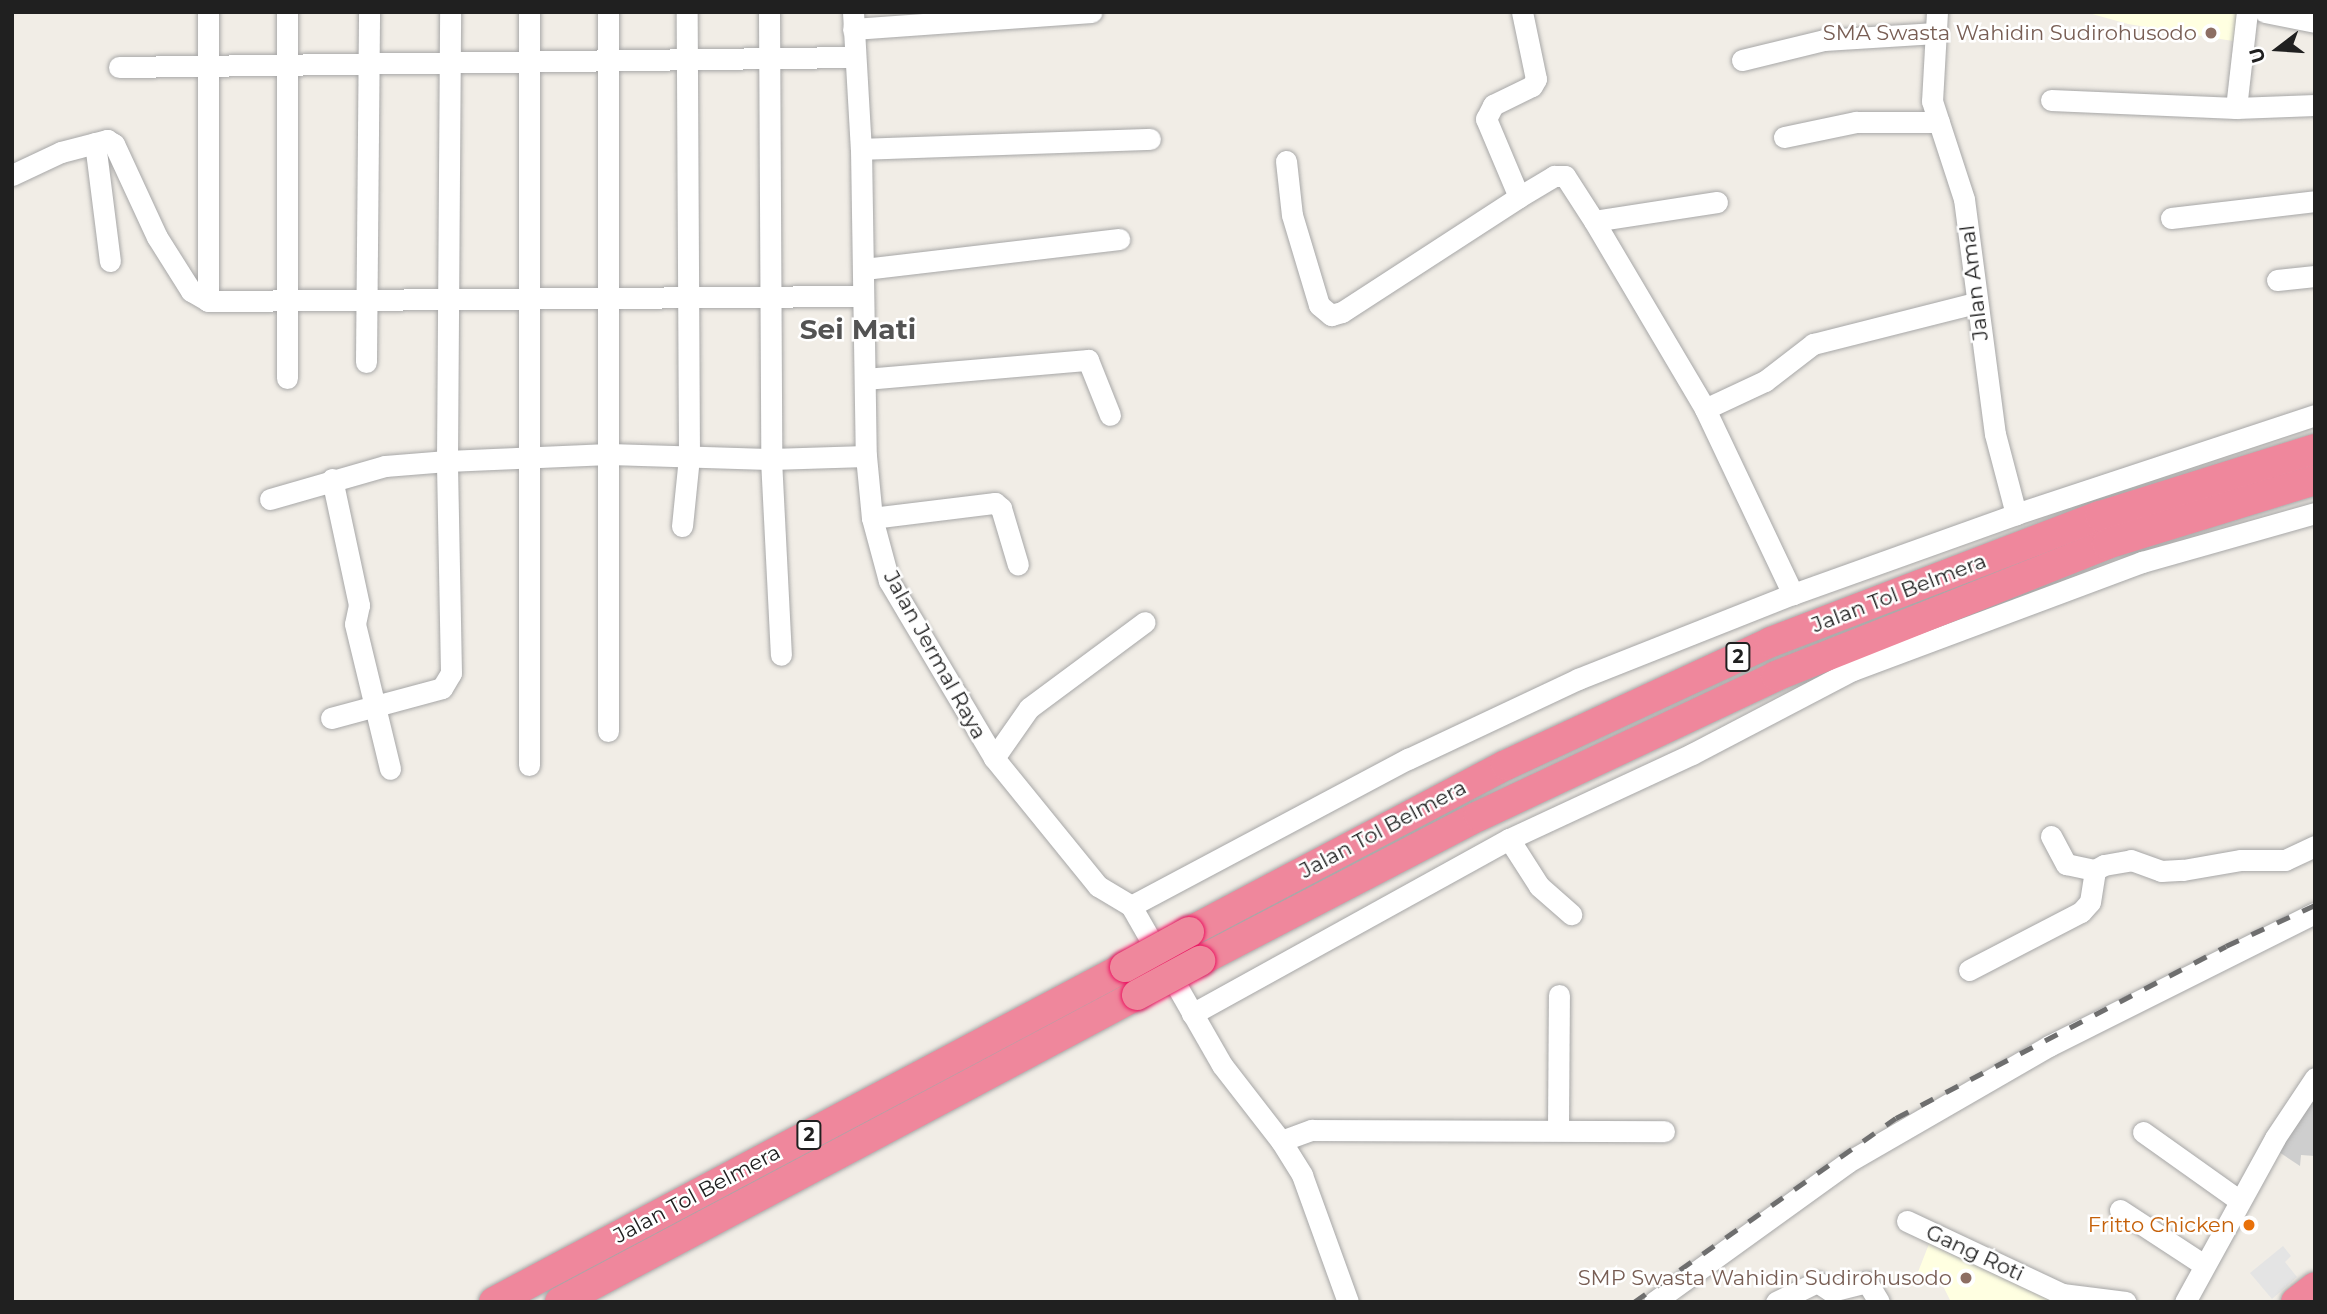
<!DOCTYPE html>
<style>
body{margin:0}
#map{position:relative;width:2327px;height:1314px;overflow:hidden;background:#f1ede6;font-family:Montserrat,sans-serif}
div>[style]{position:absolute}
[style*='--x']{left:calc(var(--x)*1px);top:calc(var(--y)*1px);width:calc(var(--w)*1px);rotate:calc(var(--a)*1deg)}
.education>*{inset:0;background:#ffffe1}
.religious>*{inset:0;background:#cecece}
.parking>*{inset:0;background:#e4e4e4}
.roads{filter:drop-shadow(0 0 2px #a7a7a7) drop-shadow(0 0 2px #a7a7a7)}
.minor>*{height:21px;margin:-10.5px;padding:0 10.5px;transform-origin:10.5px;border-radius:10.5px;background:#fff}
.highway>*{height:30px;margin:-15px;padding:0 15px;transform-origin:15px;border-radius:15px;background:#ef879c}
.rail>*{height:5px;margin-top:-2.5px;transform-origin:0;background:repeating-linear-gradient(90deg,#6e6e6e 0 14px,transparent 0 28px)}
.bridges{filter:drop-shadow(0 0 2px #eb1763) drop-shadow(0 0 2px #eb1763)}
.highway-bridge>*{height:30px;margin:-15px;padding:0 15px;transform-origin:15px;border-radius:15px;background:#ef879c}
.dots>*{width:19px;height:19px;translate:-50% -50%;box-sizing:border-box;border:4px solid #fff;border-radius:50%}
span{translate:-50% -50%;white-space:nowrap;text-align:center;line-height:1.15;-webkit-text-stroke:5px #fff;paint-order:stroke}
.shield-label span{padding:2px 5px;background:#fff;border:2px solid;border-radius:5px;-webkit-text-stroke-width:0}
.shield-label{font-size:19px;color:#202020;font-weight:700}
.education-label{font-size:21px;color:#785e54}
.right{translate:-100% -50%;text-align:right}
.street-label{font-size:21px;color:#202020}
.food-label{font-size:21px;color:#c56008}
.district-label{font-size:28px;color:#535353;font-weight:700}
.frame{position:absolute;inset:0;border:14px solid #202020;pointer-events:none}
.north{position:absolute;left:2243px;top:14px;width:70px;height:70px;-webkit-text-stroke:5px #fff;paint-order:stroke;rotate:253deg;font-size:19px;font-weight:700;line-height:28px;text-align:center;color:#202020}
.north::after{content:'';display:block;margin:auto;width:24px;height:32px;background:#202020;clip-path:polygon(50% 0,100% 100%,50% 72%,0 100%)}
</style>
<div id="map">
<div class="education">
<i style="clip-path:polygon(2085px 12px,2241px 12px,2239px 42px,2128px 24px)"></i>
<i style="clip-path:polygon(1929px 1244px,2037px 1294px,2088px 1302px,1951px 1302px,1942px 1284px,1918px 1272px)"></i>
</div>
<div class="religious">
<i style="clip-path:polygon(2315px 1091px,2315px 1156px,2301px 1155px,2300px 1166px,2276px 1150px)"></i>
</div>
<div class="parking">
<i style="clip-path:polygon(2283px 1246px,2291px 1256px,2285px 1262px,2297px 1277px,2272px 1299px,2250px 1273px)"></i>
</div>
<div class="roads">
<div class="minor">
<i style="--x:529;--y:12;--w:753;--a:90"></i>
<i style="--x:608;--y:12;--w:719;--a:90"></i>
<i style="--x:769;--y:12;--w:447;--a:89.7"></i>
<i style="--x:771;--y:459;--w:196;--a:87.1"></i>
<i style="--x:853;--y:12;--w:137;--a:86.7"></i>
<i style="--x:861;--y:149;--w:307;--a:89.1"></i>
<i style="--x:866;--y:456;--w:62;--a:84.5"></i>
<i style="--x:872;--y:518;--w:65;--a:74.9"></i>
<i style="--x:889;--y:581;--w:206;--a:59.3"></i>
<i style="--x:994;--y:758;--w:165;--a:50.9"></i>
<i style="--x:1098;--y:886;--w:39;--a:31"></i>
<i style="--x:1131;--y:906;--w:183;--a:60.2"></i>
<i style="--x:1222;--y:1065;--w:96;--a:52.2"></i>
<i style="--x:1281;--y:1141;--w:40;--a:58"></i>
<i style="--x:1302;--y:1175;--w:135;--a:70.1"></i>
<i style="--x:1937;--y:12;--w:89;--a:93.2"></i>
<i style="--x:1932;--y:101;--w:103;--a:71.9"></i>
<i style="--x:1964;--y:199;--w:237;--a:82.5"></i>
<i style="--x:1995;--y:434;--w:83;--a:75.3"></i>
<i style="--x:2265;--y:12;--w:51;--a:11.3"></i>
<i style="--x:853;--y:29;--w:239;--a:-4.1"></i>
<i style="--x:1742;--y:60;--w:84;--a:-13.7"></i>
<i style="--x:1824;--y:40;--w:112;--a:-3.6"></i>
<i style="--x:119;--y:67;--w:733;--a:-0.78"></i>
<i style="--x:2051;--y:100;--w:185;--a:2.5"></i>
<i style="--x:2236;--y:108;--w:79;--a:-2.2"></i>
<i style="--x:2236;--y:108;--w:97;--a:-83.5"></i>
<i style="--x:1784;--y:137;--w:74;--a:-11.8"></i>
<i style="--x:1856;--y:122;--w:83;--a:0"></i>
<i style="--x:95;--y:143;--w:119;--a:82.8"></i>
<i style="--x:861;--y:149;--w:289;--a:-2"></i>
<i style="--x:1286;--y:161;--w:54;--a:83.7"></i>
<i style="--x:1292;--y:215;--w:94;--a:73.3"></i>
<i style="--x:1319;--y:305;--w:16;--a:40"></i>
<i style="--x:1331;--y:315;--w:11;--a:-15"></i>
<i style="--x:1342;--y:312;--w:211;--a:-33"></i>
<i style="--x:1519;--y:197;--w:85;--a:-112.9"></i>
<i style="--x:1486;--y:119;--w:16;--a:-63"></i>
<i style="--x:1493;--y:105;--w:43;--a:-26"></i>
<i style="--x:1532;--y:86;--w:8;--a:-60"></i>
<i style="--x:1536;--y:79;--w:68;--a:-101.8"></i>
<i style="--x:12;--y:175;--w:54;--a:-25.1"></i>
<i style="--x:61;--y:152;--w:48;--a:-14.6"></i>
<i style="--x:107;--y:140;--w:8;--a:30"></i>
<i style="--x:114;--y:144;--w:102;--a:65.2"></i>
<i style="--x:157;--y:237;--w:64;--a:57.8"></i>
<i style="--x:191;--y:291;--w:20;--a:30"></i>
<i style="--x:208;--y:301;--w:655;--a:-0.44"></i>
<i style="--x:1519;--y:197;--w:41;--a:-31"></i>
<i style="--x:1554;--y:176;--w:11;--a:0"></i>
<i style="--x:1565;--y:176;--w:54;--a:57.2"></i>
<i style="--x:1717;--y:202;--w:124;--a:171.2"></i>
<i style="--x:1594;--y:221;--w:218;--a:59.4"></i>
<i style="--x:1705;--y:409;--w:205;--a:64.6"></i>
<i style="--x:2171;--y:218;--w:145;--a:-6.7"></i>
<i style="--x:864;--y:269;--w:257;--a:-6.7"></i>
<i style="--x:2277;--y:280;--w:38;--a:-6"></i>
<i style="--x:208;--y:301;--w:289;--a:-90"></i>
<i style="--x:366;--y:362;--w:350;--a:-89.5"></i>
<i style="--x:287;--y:378;--w:366;--a:-90"></i>
<i style="--x:865;--y:379;--w:224;--a:-4.9"></i>
<i style="--x:1088;--y:360;--w:59;--a:68.2"></i>
<i style="--x:1705;--y:409;--w:66;--a:-25"></i>
<i style="--x:1765;--y:381;--w:61;--a:-37.6"></i>
<i style="--x:1813;--y:344;--w:167;--a:-14.2"></i>
<i style="--x:332;--y:479;--w:129;--a:77.9"></i>
<i style="--x:359;--y:605;--w:19;--a:102"></i>
<i style="--x:355;--y:624;--w:149;--a:76.4"></i>
<i style="--x:270;--y:499;--w:120;--a:-16"></i>
<i style="--x:385;--y:466;--w:62;--a:-4.6"></i>
<i style="--x:447;--y:461;--w:162;--a:-2.5"></i>
<i style="--x:609;--y:454;--w:162;--a:1.8"></i>
<i style="--x:771;--y:459;--w:95;--a:-1.8"></i>
<i style="--x:872;--y:518;--w:124;--a:-7"></i>
<i style="--x:995;--y:503;--w:8;--a:40"></i>
<i style="--x:1001;--y:508;--w:59;--a:73.4"></i>
<i style="--x:682;--y:526;--w:69;--a:-84.2"></i>
<i style="--x:689;--y:457;--w:445;--a:-90.3"></i>
<i style="--x:331;--y:718;--w:115;--a:-15.1"></i>
<i style="--x:442;--y:688;--w:17;--a:-59"></i>
<i style="--x:451;--y:673;--w:212;--a:-91.1"></i>
<i style="--x:447;--y:461;--w:449;--a:-89.6"></i>
<i style="--x:994;--y:758;--w:61;--a:-55"></i>
<i style="--x:1029;--y:708;--w:144;--a:-36.6"></i>
<i style="--x:2051;--y:836;--w:32;--a:62"></i>
<i style="--x:2066;--y:864;--w:30;--a:12"></i>
<i style="--x:1509;--y:839;--w:56;--a:57.4"></i>
<i style="--x:1539;--y:886;--w:43;--a:41.2"></i>
<i style="--x:1131;--y:906;--w:314;--a:-28"></i>
<i style="--x:1408;--y:759;--w:188;--a:-25.2"></i>
<i style="--x:1578;--y:679;--w:231;--a:-21.6"></i>
<i style="--x:1793;--y:594;--w:237;--a:-19.7"></i>
<i style="--x:2016;--y:514;--w:315;--a:-18.3"></i>
<i style="--x:1969;--y:970;--w:126;--a:-27.4"></i>
<i style="--x:2081;--y:912;--w:13;--a:-48"></i>
<i style="--x:2090;--y:902;--w:32;--a:-81"></i>
<i style="--x:2095;--y:870;--w:10;--a:-29"></i>
<i style="--x:2104;--y:865;--w:27;--a:-10"></i>
<i style="--x:2131;--y:860;--w:32;--a:20"></i>
<i style="--x:2161;--y:871;--w:22;--a:-3"></i>
<i style="--x:2183;--y:870;--w:59;--a:-9.8"></i>
<i style="--x:2241;--y:860;--w:44;--a:0"></i>
<i style="--x:2285;--y:860;--w:33;--a:-25"></i>
<i style="--x:1192;--y:1014;--w:362;--a:-28.9"></i>
<i style="--x:1509;--y:839;--w:202;--a:-24.9"></i>
<i style="--x:1692;--y:754;--w:182;--a:-27.6"></i>
<i style="--x:1853;--y:670;--w:309;--a:-20.5"></i>
<i style="--x:2142;--y:562;--w:180;--a:-15.8"></i>
<i style="--x:1558;--y:1129;--w:134;--a:-89.6"></i>
<i style="--x:2143;--y:1132;--w:119;--a:35.4"></i>
<i style="--x:1281;--y:1141;--w:33;--a:-20"></i>
<i style="--x:1312;--y:1130;--w:352;--a:0.2"></i>
<i style="--x:2120;--y:1210;--w:100;--a:33.2"></i>
<i style="--x:1907;--y:1221;--w:171;--a:25.2"></i>
<i style="--x:2062;--y:1294;--w:64;--a:7.2"></i>
<i style="--x:1654;--y:1302;--w:239;--a:-35.8"></i>
<i style="--x:1848;--y:1162;--w:232;--a:-30"></i>
<i style="--x:2049;--y:1046;--w:297;--a:-26.6"></i>
<i style="--x:1776;--y:1302;--w:46;--a:-26"></i>
<i style="--x:1817;--y:1282;--w:17;--a:33"></i>
<i style="--x:1831;--y:1291;--w:37;--a:-14"></i>
<i style="--x:1867;--y:1282;--w:23;--a:59"></i>
<i style="--x:2185;--y:1302;--w:187;--a:-61.2"></i>
<i style="--x:2275;--y:1138;--w:72;--a:-56.3"></i>
</div>
<div class="highway">
<i style="--x:1189;--y:932;--w:358;--a:-27.8"></i>
<i style="--x:1506;--y:765;--w:292;--a:-24.9"></i>
<i style="--x:1771;--y:642;--w:352;--a:-21"></i>
<i style="--x:2100;--y:516;--w:225;--a:-17.3"></i>
<i style="--x:1200;--y:961;--w:314;--a:-27.5"></i>
<i style="--x:1479;--y:816;--w:328;--a:-25.2"></i>
<i style="--x:1776;--y:676;--w:356;--a:-21.7"></i>
<i style="--x:2107;--y:544;--w:218;--a:-17.1"></i>
<i style="--x:494;--y:1302;--w:714;--a:-27.96"></i>
<i style="--x:560;--y:1302;--w:654;--a:-28.02"></i>
<i style="--x:2296;--y:1302;--w:24;--a:-38"></i>
</div>
</div>
<div class="rail">
<i style="--x:1634;--y:1302;--w:320;--a:-35.1"></i>
<i style="--x:1896;--y:1118;--w:372;--a:-27.5"></i>
<i style="--x:2226;--y:946;--w:98;--a:-24.7"></i>
</div>
<div class="bridges">
<div class="highway-bridge">
<i style="--x:1125;--y:967;--w:73;--a:-28.7"></i>
<i style="--x:1137;--y:995;--w:72;--a:-28.4"></i>
</div>
</div>
<div class="dots">
<i style="left:2211px;top:33px;background:#8d6e63"></i>
<i style="left:2249px;top:1225px;background:#e8710a"></i>
<i style="left:1966px;top:1278px;background:#8d6e63"></i>
</div>
<div class="shield-label">
<span style="left:1738px;top:657px">2</span>
<span style="left:809px;top:1135px">2</span>
</div>
<div class="education-label">
<span class="right" style="left:2197px;top:33px">SMA Swasta Wahidin Sudirohusodo</span>
<span class="right" style="left:1952px;top:1278px">SMP Swasta Wahidin Sudirohusodo</span>
</div>
<div class="street-label">
<span style="left:1974px;top:283px;rotate:-97deg">Jalan Amal</span>
<span style="left:1899px;top:593px;rotate:-21deg">Jalan Tol Belmera</span>
<span style="left:935px;top:655px;rotate:61deg">Jalan Jermal Raya</span>
<span style="left:1383px;top:829px;rotate:-28deg">Jalan Tol Belmera</span>
<span style="left:697px;top:1194px;rotate:-28deg">Jalan Tol Belmera</span>
<span style="left:1975px;top:1253px;rotate:25deg">Gang Roti</span>
</div>
<div class="food-label">
<span class="right" style="left:2235px;top:1225px">Fritto Chicken</span>
</div>
<div class="district-label">
<span style="left:858px;top:329px">Sei Mati</span>
</div>
<div class="frame"></div>
<div class="north">U</div>
</div>
